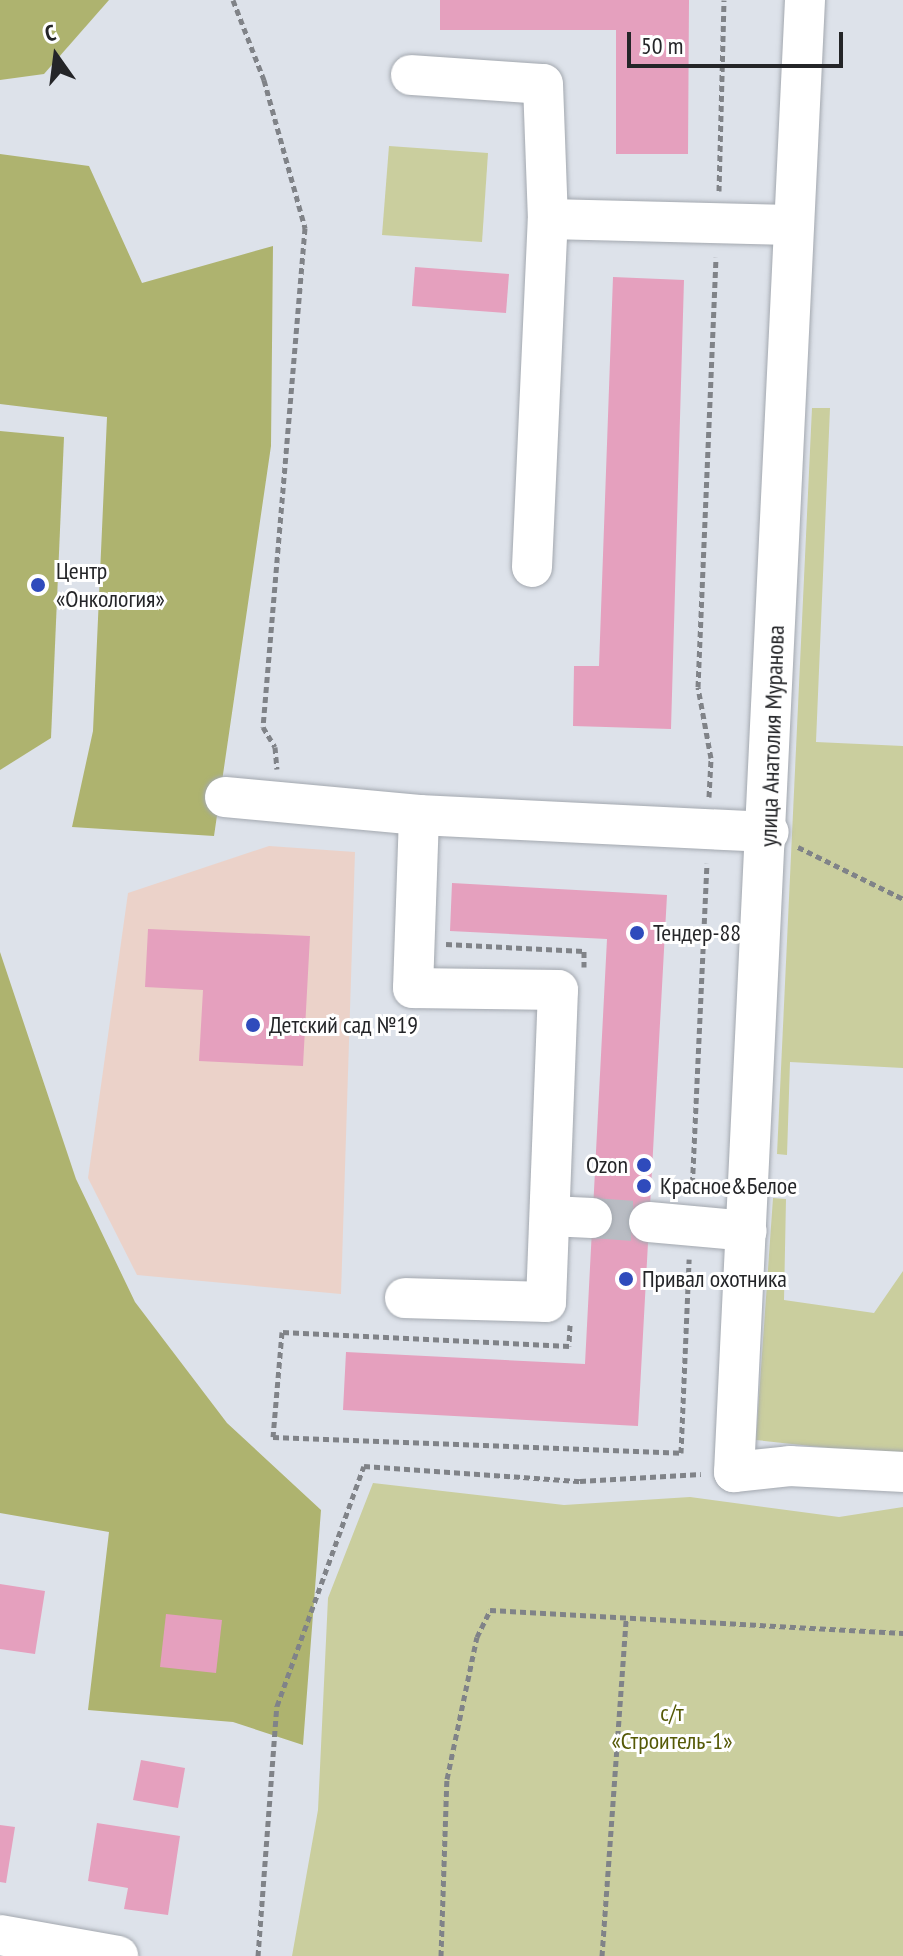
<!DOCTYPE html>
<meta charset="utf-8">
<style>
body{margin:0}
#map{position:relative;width:903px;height:1956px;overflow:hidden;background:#dde2ea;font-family:"PT Sans Narrow",sans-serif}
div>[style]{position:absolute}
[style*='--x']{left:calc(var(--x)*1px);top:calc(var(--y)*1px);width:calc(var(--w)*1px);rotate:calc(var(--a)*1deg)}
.education>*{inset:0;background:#ebd2c9}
.green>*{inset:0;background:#cace9e}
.forest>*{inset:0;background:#aeb36f}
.building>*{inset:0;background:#e5a0be}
.minor-tunnel>*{height:40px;margin-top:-20px;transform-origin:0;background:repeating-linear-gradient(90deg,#b8bcc3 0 40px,transparent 0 60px)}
.path>*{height:5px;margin-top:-2.5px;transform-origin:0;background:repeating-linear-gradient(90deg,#808388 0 6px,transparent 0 10px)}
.roads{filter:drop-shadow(0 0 2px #a3a8af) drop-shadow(0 0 2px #a3a8af)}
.minor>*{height:40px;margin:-20px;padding:0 20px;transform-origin:20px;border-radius:20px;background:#fff}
.dots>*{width:22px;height:22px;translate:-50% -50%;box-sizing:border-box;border:4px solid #fff;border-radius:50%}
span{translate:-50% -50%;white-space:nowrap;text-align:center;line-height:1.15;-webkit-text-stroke:6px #fff;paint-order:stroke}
.poi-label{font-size:24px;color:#242528}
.left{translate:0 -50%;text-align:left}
.right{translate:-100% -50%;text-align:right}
.street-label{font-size:24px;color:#242528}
.park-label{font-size:24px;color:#555906}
.north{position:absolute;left:16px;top:16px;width:80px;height:80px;-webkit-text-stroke:6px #fff;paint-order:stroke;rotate:346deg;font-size:22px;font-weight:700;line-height:32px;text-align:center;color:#242528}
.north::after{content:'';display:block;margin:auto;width:28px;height:36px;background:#242528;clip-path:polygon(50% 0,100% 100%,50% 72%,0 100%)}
.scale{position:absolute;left:627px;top:32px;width:216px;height:36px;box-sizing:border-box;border:4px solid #242528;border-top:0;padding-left:10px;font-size:24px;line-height:28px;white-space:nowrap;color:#242528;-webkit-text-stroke:6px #fff;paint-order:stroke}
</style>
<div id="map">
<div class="education">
<i style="clip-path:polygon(269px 846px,355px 852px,341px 1294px,137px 1275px,88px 1178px,128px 893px)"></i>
</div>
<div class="green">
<i style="clip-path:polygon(389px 146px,488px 153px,482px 242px,382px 235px)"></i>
<i style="clip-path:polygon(812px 408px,830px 408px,816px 742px,903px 746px,903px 1068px,790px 1062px,787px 1155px,777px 1154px)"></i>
<i style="clip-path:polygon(773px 1198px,786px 1199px,784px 1300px,874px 1313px,903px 1271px,903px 1456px,756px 1440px)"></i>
<i style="clip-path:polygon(373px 1483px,564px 1505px,690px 1497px,839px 1517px,903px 1507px,903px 1956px,292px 1956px,318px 1810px,328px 1598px)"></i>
</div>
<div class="forest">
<i style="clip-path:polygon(0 0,109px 0,44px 74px,0 80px)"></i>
<i style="clip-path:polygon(0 154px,89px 166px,142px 283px,273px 246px,271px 446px,214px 836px,72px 827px,93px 731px,107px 417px,0 404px)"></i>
<i style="clip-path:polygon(0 431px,64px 437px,51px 738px,0 770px)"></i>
<i style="clip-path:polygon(0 952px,76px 1179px,135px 1302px,227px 1423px,321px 1510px,303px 1745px,233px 1722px,88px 1710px,109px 1532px,0 1513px)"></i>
</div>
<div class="building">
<i style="clip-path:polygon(440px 0,689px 0,688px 154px,616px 154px,616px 30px,440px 30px)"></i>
<i style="clip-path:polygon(415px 267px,509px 274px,506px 313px,412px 306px)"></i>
<i style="clip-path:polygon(613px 277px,684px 280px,671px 729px,573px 726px,574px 666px,599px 666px)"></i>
<i style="clip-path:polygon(452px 883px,667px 895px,638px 1426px,343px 1410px,346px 1352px,585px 1364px,607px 939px,450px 931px)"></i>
<i style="clip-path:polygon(148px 929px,310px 936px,303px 1066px,199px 1061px,203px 990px,145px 987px)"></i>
<i style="clip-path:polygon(0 1584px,45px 1591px,35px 1654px,0 1649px)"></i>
<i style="clip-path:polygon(166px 1614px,222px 1620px,216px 1673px,160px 1667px)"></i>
<i style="clip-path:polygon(141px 1760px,185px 1768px,178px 1808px,133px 1800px)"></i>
<i style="clip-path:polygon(97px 1823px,180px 1836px,168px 1915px,124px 1909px,128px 1888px,88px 1881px)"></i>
<i style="clip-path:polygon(0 1825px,15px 1827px,6px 1883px,0 1882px)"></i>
</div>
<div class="minor-tunnel">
<i style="--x:592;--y:1218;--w:57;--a:4"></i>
</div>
<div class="path">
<i style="--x:233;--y:0;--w:86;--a:68.8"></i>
<i style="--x:264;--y:80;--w:154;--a:74.5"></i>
<i style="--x:305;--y:228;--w:501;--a:94.81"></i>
<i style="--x:263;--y:727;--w:23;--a:59"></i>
<i style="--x:275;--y:747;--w:22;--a:85"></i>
<i style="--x:719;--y:191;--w:191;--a:-88.5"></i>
<i style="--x:709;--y:797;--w:39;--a:-87"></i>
<i style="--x:711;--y:758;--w:72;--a:-100.4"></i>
<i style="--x:698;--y:687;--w:430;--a:-87.6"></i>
<i style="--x:798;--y:847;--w:117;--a:26.3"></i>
<i style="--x:446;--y:944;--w:138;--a:2.9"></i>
<i style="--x:584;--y:951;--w:16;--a:90"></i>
<i style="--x:692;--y:1193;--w:330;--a:-87.4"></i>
<i style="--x:570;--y:1325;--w:21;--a:93"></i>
<i style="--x:569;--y:1346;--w:287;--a:-177.2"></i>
<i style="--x:282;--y:1332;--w:105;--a:94.9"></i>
<i style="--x:273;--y:1437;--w:408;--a:2.2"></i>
<i style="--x:681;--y:1453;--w:194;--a:-87.6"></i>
<i style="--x:258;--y:1956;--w:251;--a:-85.7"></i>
<i style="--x:277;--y:1706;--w:255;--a:-70.1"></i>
<i style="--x:364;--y:1466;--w:217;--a:4"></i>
<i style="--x:580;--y:1481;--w:121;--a:-3.3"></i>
<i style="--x:441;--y:1956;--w:177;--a:-88.1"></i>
<i style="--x:447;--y:1779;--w:145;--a:-78.1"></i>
<i style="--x:477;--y:1637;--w:30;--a:-64"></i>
<i style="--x:490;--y:1610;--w:414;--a:3.2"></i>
<i style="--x:602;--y:1956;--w:339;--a:-85.9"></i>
</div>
<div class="roads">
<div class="minor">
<i style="--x:805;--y:0;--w:1474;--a:92.76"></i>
<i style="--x:734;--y:1472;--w:56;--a:-6.1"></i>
<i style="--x:790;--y:1466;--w:113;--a:3"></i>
<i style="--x:411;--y:75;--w:132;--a:3.9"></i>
<i style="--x:543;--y:84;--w:135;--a:87.9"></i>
<i style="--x:532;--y:567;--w:348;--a:-87.4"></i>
<i style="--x:548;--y:219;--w:243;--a:1.4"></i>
<i style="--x:225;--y:797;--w:195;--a:5.3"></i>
<i style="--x:419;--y:815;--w:350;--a:2.8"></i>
<i style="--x:550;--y:1216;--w:42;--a:2.7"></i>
<i style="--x:649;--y:1222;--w:98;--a:5.2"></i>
<i style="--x:405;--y:1298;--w:141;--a:1.6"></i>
<i style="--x:546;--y:1302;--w:312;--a:-87.8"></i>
<i style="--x:558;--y:990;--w:145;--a:-179.2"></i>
<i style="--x:413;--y:988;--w:173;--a:-88"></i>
<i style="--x:0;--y:1935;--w:120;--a:10.1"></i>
</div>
</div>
<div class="dots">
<i style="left:38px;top:585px;background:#2f4bbc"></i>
<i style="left:637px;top:933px;background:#2f4bbc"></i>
<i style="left:253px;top:1025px;background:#2f4bbc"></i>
<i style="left:644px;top:1165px;background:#2f4bbc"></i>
<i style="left:644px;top:1186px;background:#2f4bbc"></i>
<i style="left:626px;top:1279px;background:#2f4bbc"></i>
</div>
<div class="poi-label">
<span class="left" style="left:56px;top:585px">Центр<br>«Онкология»</span>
<span class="left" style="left:653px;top:933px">Тендер-88</span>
<span class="left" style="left:269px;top:1025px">Детский сад №19</span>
<span class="right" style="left:628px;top:1165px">Ozon</span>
<span class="left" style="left:660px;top:1186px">Красное&amp;Белое</span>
<span class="left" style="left:642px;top:1279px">Привал охотника</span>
</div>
<div class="street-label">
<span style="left:772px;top:736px;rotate:-88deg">улица Анатолия Муранова</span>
</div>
<div class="park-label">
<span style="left:672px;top:1727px">с/т<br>«Строитель-1»</span>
</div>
<div class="north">С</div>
<div class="scale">50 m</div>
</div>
